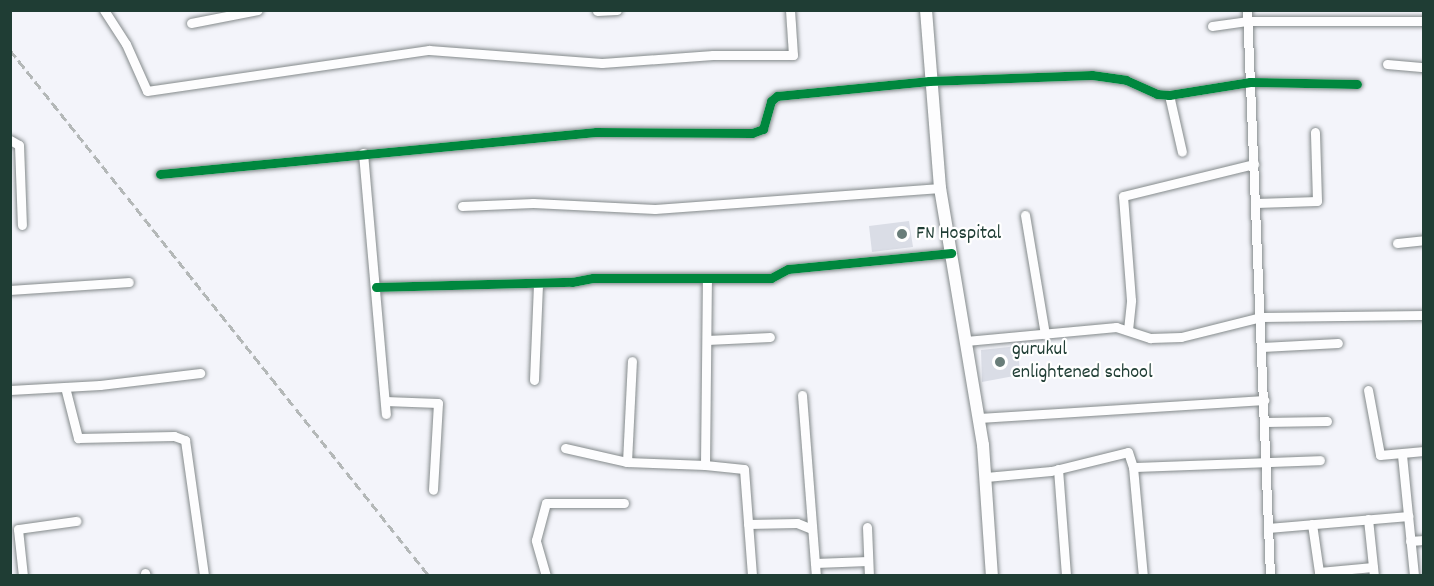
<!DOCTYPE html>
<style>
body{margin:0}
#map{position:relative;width:1434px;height:586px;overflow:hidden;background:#f3f4fa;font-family:Dekko,sans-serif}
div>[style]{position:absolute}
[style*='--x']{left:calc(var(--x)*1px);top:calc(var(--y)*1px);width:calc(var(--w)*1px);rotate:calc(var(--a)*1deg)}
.building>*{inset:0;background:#dadde6}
.roads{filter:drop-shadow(0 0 2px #848a8b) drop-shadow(0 0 2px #848a8b)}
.minor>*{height:9px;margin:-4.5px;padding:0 4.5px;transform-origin:4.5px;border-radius:4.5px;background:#fdfdfe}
.tertiary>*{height:12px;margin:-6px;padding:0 6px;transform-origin:6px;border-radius:6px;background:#fdfdfe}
.rail>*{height:3px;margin-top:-1.5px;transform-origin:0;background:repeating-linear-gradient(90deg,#b4b8b8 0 9px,transparent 0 13.5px)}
.cycleway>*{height:9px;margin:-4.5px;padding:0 4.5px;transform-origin:4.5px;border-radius:4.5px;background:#00873e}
.dots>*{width:16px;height:16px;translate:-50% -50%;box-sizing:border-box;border:3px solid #fff;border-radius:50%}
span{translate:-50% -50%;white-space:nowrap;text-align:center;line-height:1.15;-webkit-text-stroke:4.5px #fff;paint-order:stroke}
.poi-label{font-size:20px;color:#1f3d34}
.left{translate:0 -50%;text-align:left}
.frame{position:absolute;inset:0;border:12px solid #1f3d34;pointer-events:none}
</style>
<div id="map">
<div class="building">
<i style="clip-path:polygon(909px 221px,913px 247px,872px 252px,869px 226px)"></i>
<i style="clip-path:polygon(1018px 346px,1020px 375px,982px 382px,981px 350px)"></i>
</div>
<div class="roads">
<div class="minor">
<i style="--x:104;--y:10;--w:40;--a:57.1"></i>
<i style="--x:126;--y:44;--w:51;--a:65.9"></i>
<i style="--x:147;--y:91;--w:285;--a:-8.3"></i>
<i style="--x:429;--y:50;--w:173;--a:4.3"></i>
<i style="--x:602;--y:63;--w:111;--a:-4.1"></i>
<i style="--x:713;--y:55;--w:80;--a:0"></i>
<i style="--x:793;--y:55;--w:45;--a:-93.8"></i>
<i style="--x:1247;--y:10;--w:566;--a:87.67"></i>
<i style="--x:597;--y:11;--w:20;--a:-3"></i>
<i style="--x:191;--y:23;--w:68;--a:-11"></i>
<i style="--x:1212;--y:26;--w:35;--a:-8"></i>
<i style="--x:1247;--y:21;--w:177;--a:0"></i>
<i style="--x:1387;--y:64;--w:37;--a:5"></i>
<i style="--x:1169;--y:95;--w:58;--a:77.2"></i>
<i style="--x:10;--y:140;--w:10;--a:29"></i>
<i style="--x:19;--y:145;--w:80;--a:87.9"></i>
<i style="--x:363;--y:153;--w:262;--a:85"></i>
<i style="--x:160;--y:174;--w:438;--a:-5.5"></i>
<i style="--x:596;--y:132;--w:156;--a:0.4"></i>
<i style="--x:752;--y:133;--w:12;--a:-20"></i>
<i style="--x:763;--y:129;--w:29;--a:-74"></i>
<i style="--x:771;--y:101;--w:8;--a:-40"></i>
<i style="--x:777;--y:96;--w:153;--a:-5.6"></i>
<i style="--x:929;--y:81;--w:163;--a:-2.1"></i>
<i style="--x:1092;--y:75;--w:34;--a:8"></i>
<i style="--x:1126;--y:80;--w:34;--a:24"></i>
<i style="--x:1157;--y:94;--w:12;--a:5"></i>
<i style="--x:1169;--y:95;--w:82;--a:-9.1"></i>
<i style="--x:1250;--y:82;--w:107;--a:1.1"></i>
<i style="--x:1256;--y:203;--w:61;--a:-1.9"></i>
<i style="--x:1317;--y:201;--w:69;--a:-91.7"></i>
<i style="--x:462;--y:206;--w:71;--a:-2.4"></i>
<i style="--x:533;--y:203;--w:122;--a:2.8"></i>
<i style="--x:655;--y:209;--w:286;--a:-4.2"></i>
<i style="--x:1025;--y:215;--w:121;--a:80.5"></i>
<i style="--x:1397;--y:243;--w:27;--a:-6"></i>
<i style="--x:376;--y:287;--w:196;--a:-1.5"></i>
<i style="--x:572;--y:282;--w:21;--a:-11"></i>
<i style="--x:593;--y:278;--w:178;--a:0"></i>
<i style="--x:771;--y:278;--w:19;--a:-28"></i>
<i style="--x:788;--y:269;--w:164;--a:-5.6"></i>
<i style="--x:10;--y:290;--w:119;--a:-3.8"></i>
<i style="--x:1128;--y:330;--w:30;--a:-84"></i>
<i style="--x:1131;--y:300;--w:104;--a:-94.4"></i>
<i style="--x:1123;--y:196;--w:135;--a:-13.7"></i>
<i style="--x:707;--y:340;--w:63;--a:-2.7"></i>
<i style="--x:966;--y:341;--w:151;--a:-5.3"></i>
<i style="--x:1116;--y:327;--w:36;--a:18"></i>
<i style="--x:1150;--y:338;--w:31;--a:-2"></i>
<i style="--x:1181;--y:337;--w:82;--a:-14"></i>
<i style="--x:1261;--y:317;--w:163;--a:-0.7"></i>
<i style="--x:1262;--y:347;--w:76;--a:-3"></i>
<i style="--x:534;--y:380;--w:97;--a:-87.6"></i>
<i style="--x:65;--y:387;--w:53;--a:75.7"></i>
<i style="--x:78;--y:438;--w:96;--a:-1.2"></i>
<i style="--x:174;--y:436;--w:12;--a:20"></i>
<i style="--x:185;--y:440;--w:137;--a:82"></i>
<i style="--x:10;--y:390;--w:90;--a:-3.2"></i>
<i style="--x:100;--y:385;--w:101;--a:-6.8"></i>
<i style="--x:1368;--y:390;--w:66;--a:79.5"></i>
<i style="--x:1380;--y:455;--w:44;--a:-5.2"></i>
<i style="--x:802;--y:395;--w:182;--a:85.6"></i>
<i style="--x:385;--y:401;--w:53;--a:2.2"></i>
<i style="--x:438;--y:403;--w:87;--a:93.3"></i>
<i style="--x:979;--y:418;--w:286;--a:-3.6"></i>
<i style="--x:1265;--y:422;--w:62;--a:-0.9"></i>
<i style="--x:565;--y:448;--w:64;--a:12.7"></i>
<i style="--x:627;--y:462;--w:78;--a:2.2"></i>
<i style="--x:705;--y:465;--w:187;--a:-89.4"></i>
<i style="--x:1402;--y:455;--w:122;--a:84.3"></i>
<i style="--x:627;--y:462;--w:101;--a:-87.2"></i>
<i style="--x:705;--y:465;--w:39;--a:6"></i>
<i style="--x:744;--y:469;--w:107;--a:85.7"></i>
<i style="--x:1133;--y:467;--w:187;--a:-2.1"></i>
<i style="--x:1058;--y:469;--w:107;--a:85.7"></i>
<i style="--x:986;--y:477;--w:65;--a:-5.3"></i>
<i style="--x:1051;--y:471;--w:79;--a:-13.9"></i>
<i style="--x:1128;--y:452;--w:16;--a:72"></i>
<i style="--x:1133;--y:467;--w:109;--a:84.8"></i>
<i style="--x:1368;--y:519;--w:57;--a:84"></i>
<i style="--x:748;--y:524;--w:49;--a:-1.2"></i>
<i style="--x:797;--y:523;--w:16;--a:22"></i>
<i style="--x:1312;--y:524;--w:49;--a:81.7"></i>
<i style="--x:1319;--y:572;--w:54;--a:-5.3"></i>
<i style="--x:867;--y:527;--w:49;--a:87.7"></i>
<i style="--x:1268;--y:528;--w:141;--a:-4.9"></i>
<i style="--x:1410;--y:541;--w:14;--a:-4"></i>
<i style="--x:815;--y:563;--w:53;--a:-2.2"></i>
<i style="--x:145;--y:573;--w:3;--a:72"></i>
<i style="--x:23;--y:576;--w:47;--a:-96.1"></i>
<i style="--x:18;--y:529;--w:59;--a:-7.9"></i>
<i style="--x:546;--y:576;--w:37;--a:-106"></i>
<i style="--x:536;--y:540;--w:38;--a:-75"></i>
<i style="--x:546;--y:503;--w:78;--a:0"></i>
</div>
<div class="tertiary">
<i style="--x:926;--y:10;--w:179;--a:85.5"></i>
<i style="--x:940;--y:188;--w:261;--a:80.5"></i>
<i style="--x:983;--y:445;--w:131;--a:86.1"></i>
</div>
</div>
<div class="rail">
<i style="--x:10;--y:50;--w:672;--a:51.46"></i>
</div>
<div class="cycleway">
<i style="--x:160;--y:174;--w:438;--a:-5.5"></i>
<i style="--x:596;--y:132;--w:156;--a:0.4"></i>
<i style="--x:752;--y:133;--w:12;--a:-20"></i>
<i style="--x:763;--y:129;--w:29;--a:-74"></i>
<i style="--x:771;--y:101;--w:8;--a:-40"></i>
<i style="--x:777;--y:96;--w:153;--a:-5.6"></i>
<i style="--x:929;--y:81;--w:163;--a:-2.1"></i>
<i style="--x:1092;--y:75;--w:34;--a:8"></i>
<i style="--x:1126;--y:80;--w:34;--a:24"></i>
<i style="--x:1157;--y:94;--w:12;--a:5"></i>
<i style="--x:1169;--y:95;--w:82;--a:-9.1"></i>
<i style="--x:1250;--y:82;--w:107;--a:1.1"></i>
<i style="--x:376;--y:287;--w:196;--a:-1.5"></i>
<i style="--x:572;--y:282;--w:21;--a:-11"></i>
<i style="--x:593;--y:278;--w:178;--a:0"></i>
<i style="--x:771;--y:278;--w:19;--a:-28"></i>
<i style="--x:788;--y:269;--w:164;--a:-5.6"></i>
</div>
<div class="dots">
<i style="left:902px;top:234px;background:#697d79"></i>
<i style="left:1000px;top:362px;background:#697d79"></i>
</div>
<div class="poi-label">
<span class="left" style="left:916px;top:234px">FN Hospital</span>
<span class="left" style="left:1012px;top:362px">gurukul<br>enlightened school</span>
</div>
<div class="frame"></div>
</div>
